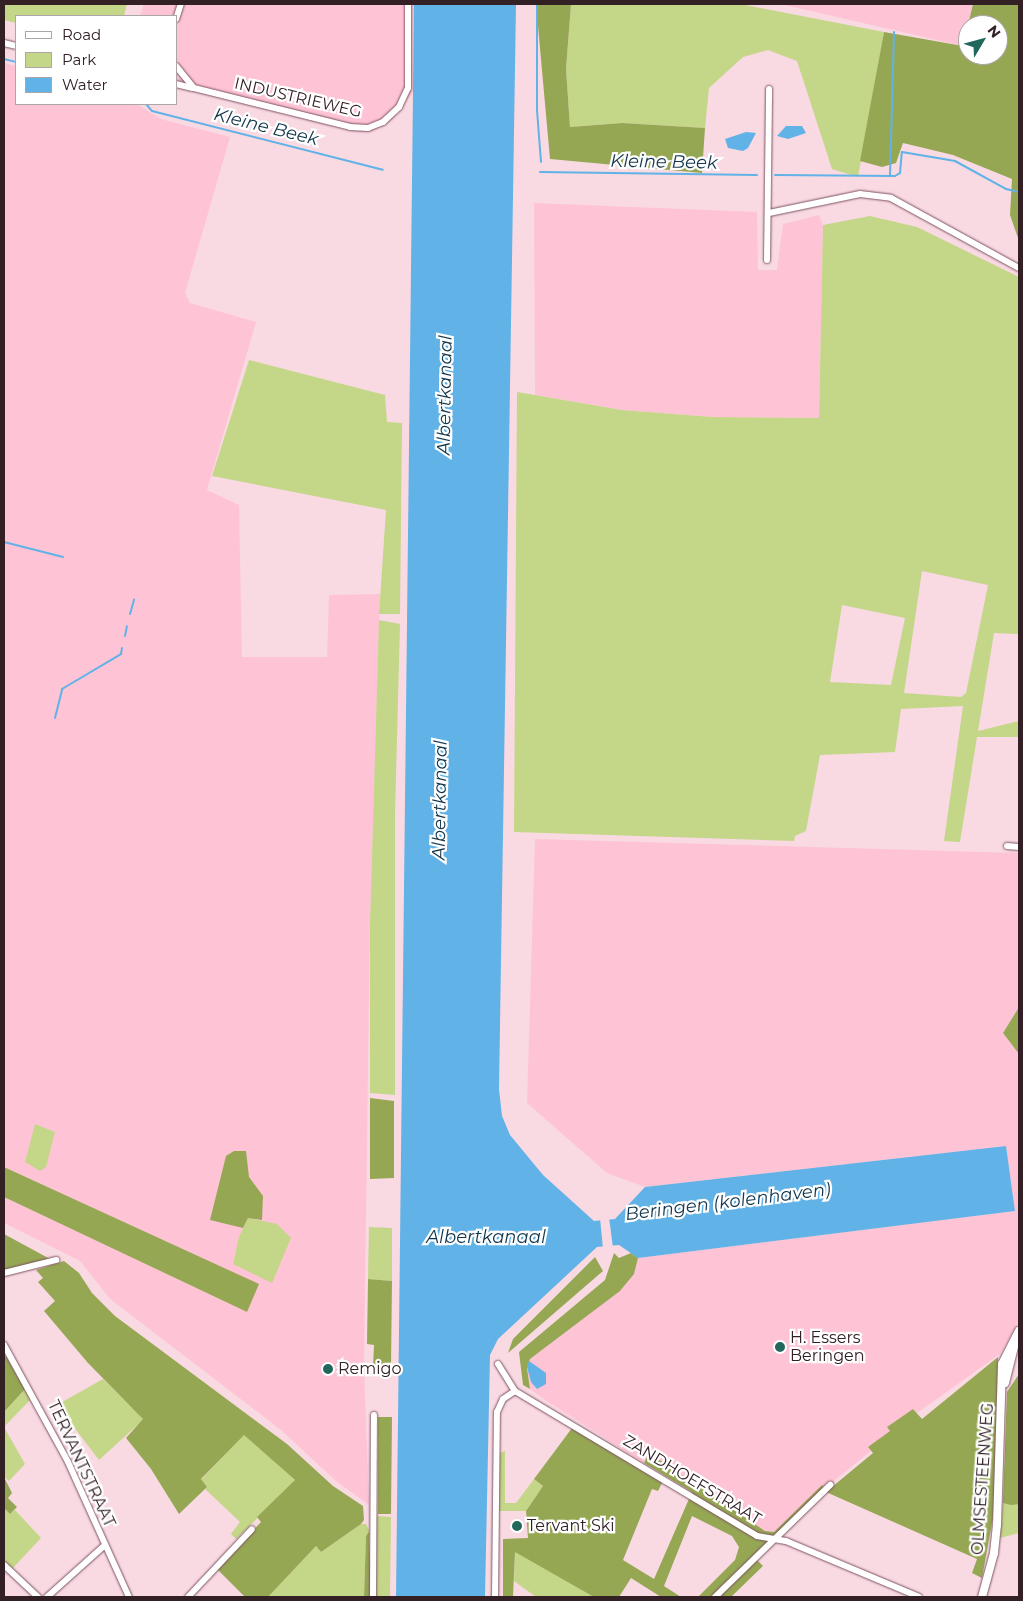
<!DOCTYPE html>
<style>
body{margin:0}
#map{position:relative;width:1023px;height:1601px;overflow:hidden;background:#f9dae3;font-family:Montserrat,sans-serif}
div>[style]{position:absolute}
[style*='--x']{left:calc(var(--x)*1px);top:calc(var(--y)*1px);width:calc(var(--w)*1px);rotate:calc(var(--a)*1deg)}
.built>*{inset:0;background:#fec4d5}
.green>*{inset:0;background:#c4d687}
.forest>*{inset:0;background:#96a754}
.water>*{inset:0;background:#60b2e7}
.pier>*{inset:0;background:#f9dae3}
.stream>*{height:2px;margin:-1px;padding:0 1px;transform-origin:1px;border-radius:1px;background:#60b2e7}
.roads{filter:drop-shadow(0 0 1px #7e5361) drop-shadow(0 0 1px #7e5361)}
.minor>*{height:6px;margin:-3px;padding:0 3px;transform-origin:3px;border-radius:3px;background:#fff}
.tertiary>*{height:8px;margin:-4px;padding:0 4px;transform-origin:4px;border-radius:4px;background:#fff}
.dots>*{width:14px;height:14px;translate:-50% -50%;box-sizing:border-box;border:2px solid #fff;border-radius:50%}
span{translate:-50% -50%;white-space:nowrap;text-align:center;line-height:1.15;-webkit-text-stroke:4.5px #fff;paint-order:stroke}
.street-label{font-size:16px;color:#322025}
.poi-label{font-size:16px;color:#322025}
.left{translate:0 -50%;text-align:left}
.water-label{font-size:18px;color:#12364c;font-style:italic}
.frame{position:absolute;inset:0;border:5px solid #322025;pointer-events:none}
.legend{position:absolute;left:15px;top:15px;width:162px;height:90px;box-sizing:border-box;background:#fff;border:1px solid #ada6a8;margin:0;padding:6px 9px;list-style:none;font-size:15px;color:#322025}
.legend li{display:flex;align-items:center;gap:10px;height:25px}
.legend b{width:25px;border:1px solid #ada6a8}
.north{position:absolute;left:958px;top:15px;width:50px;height:50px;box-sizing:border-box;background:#fff;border:1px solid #ada6a8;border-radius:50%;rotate:53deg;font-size:14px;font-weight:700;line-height:20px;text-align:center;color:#322025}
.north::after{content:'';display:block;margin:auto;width:18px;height:22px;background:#21675b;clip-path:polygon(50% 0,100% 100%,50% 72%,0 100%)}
</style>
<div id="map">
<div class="built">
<i style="clip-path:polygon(144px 4px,414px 4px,413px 92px,392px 120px,371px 132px,358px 132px,176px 82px,176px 16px,140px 16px)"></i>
<i style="clip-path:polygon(780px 4px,973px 4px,963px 46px)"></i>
<i style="clip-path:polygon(4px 63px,16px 66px,16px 104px,137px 104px,161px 119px,230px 137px,185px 293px,190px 303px,256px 322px,207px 490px,239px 505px,242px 657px,327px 657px,329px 595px,380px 594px,370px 923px,364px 1367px,369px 1505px,336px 1481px,281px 1430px,110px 1299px,80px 1261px,4px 1223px,4px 1197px,247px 1312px,258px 1284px,4px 1167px)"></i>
<i style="clip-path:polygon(534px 203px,757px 212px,758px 270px,777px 270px,783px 224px,819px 215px,823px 225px,819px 418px,712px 417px,622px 410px,535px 395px)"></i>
<i style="clip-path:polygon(535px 839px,1019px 853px,1019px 1007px,1003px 1033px,1019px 1054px,1019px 1321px,1000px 1354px,917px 1413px,913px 1409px,888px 1427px,891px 1431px,869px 1447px,871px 1451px,825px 1488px,822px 1485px,774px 1532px,765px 1531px,649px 1454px,644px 1463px,545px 1400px,530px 1389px,527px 1368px,530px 1359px,620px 1291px,634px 1274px,638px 1258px,1015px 1211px,1006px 1146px,645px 1187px,607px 1173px,527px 1103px)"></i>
</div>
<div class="green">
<i style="clip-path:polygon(4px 4px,127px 4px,124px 16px,16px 16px,16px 23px,4px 20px)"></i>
<i style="clip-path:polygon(571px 4px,740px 4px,884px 32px,858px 177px,832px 169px,797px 61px,768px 50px,743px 57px,709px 88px,705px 128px,622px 123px,570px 127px,566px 69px)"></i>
<i style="clip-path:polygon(evenodd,870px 216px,917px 227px,1019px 277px,1019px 634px,994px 633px,978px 731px,1019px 721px,1019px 737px,977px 737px,960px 842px,944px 841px,963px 706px,901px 709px,895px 752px,820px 755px,806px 831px,795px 836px,794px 841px,514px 832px,517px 392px,622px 410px,712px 417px,819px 418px,823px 225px,870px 216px,922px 571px,988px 585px,966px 693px,961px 697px,904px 693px,922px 571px,870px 216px,842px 605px,905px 618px,891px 685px,830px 682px,842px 605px)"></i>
<i style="clip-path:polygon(249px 360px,385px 395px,387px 422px,402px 423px,400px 614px,379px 614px,386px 510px,212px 476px)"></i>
<i style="clip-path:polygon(379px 620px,400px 624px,395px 814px,395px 1095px,370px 1093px,370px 923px)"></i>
<i style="clip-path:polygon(35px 1124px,55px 1132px,46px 1167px,40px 1171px,25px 1162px)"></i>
<i style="clip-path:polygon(248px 1218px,277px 1224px,291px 1238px,272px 1283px,233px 1264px,239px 1237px)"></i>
<i style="clip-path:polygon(369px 1227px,392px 1228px,392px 1281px,368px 1279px)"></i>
<i style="clip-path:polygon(103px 1379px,144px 1419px,99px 1460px,57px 1405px)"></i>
<i style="clip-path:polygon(25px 1389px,31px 1399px,4px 1427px,25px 1464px,9px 1481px,4px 1477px,4px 1412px)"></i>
<i style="clip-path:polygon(244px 1434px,296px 1481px,236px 1539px,231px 1534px,240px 1522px,205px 1489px,207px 1487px,201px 1480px)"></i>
<i style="clip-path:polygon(505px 1451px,505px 1503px,516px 1503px,534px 1479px,543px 1486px,526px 1511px,497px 1511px,499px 1453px)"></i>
<i style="clip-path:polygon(1003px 1503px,1019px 1504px,1019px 1533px,1000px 1538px)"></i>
<i style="clip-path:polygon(4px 1508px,10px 1514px,15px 1510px,41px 1538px,12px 1569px,4px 1561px)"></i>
<i style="clip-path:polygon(377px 1516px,391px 1517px,390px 1597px,376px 1597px)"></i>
<i style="clip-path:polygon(361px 1524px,366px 1524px,371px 1534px,366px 1536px,364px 1597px,268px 1597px,316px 1546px,321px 1552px)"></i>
<i style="clip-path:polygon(515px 1551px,522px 1553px,594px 1597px,536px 1597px,514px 1581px)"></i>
</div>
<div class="forest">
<i style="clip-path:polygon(536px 4px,571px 4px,566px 69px,570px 127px,622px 123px,705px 128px,702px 173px,550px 159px)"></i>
<i style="clip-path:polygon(973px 4px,1019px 4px,1019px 241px,1010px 215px,1012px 179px,953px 155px,903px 143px,896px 163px,882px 167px,860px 161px,884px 32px,963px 46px,968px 26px,968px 55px,998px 55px,998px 25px,968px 25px)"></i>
<i style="clip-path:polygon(1019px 1007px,1019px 1054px,1003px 1033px)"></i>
<i style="clip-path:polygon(370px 1098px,394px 1101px,394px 1178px,370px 1179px)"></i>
<i style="clip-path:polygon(234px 1151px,246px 1151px,249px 1177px,263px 1196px,262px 1220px,248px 1218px,243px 1228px,210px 1220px,226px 1156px)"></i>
<i style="clip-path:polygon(4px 1167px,259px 1284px,247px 1312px,4px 1197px)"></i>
<i style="clip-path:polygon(4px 1234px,50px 1259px,4px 1270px)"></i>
<i style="clip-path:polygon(614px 1253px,619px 1258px,631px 1253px,638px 1258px,634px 1274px,620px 1291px,530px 1359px,527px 1368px,530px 1389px,523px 1385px,519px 1352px,605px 1280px)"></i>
<i style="clip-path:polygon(595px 1257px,603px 1271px,508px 1353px,513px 1339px)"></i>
<i style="clip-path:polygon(64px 1261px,79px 1273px,92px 1293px,115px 1316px,287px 1444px,333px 1486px,363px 1506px,364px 1520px,361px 1524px,321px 1552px,316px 1546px,268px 1597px,245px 1597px,217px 1569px,261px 1522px,257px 1517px,295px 1480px,244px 1435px,201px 1479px,207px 1487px,179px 1514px,151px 1469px,126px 1438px,143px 1419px,88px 1363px,44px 1311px,55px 1301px,38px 1282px,43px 1278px,36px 1270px)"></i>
<i style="clip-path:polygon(368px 1279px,392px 1281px,391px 1367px,373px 1367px,374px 1345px,367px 1344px)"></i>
<i style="clip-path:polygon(6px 1356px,25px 1389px,4px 1412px,4px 1358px)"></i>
<i style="clip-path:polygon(998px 1357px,994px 1512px,982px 1578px,972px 1573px,977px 1559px,826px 1492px,873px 1453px,868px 1447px,890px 1431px,887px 1427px,913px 1409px,922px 1419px)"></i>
<i style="clip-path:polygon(1019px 1374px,1019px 1504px,1011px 1505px,1003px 1503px,1007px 1392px)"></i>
<i style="clip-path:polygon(378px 1417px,392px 1417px,391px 1514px,378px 1514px)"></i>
<i style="clip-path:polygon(572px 1428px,662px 1483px,658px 1491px,652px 1489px,623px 1560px,654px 1579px,692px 1492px,644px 1463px,649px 1453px,765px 1531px,774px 1532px,822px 1485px,825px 1488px,755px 1558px,763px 1566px,731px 1597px,698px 1597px,735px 1560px,739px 1547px,732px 1536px,692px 1516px,664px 1586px,681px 1597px,661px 1597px,631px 1578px,619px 1597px,594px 1597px,515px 1552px,513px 1597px,503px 1597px,503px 1539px,528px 1538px,526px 1511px,543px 1486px,534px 1479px)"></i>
<i style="clip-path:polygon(4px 1477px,12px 1493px,8px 1498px,17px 1507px,10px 1514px,4px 1508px)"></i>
<i style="clip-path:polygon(369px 1532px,371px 1597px,364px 1597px,366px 1536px)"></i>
</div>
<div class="water">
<i style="clip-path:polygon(414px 4px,516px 4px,499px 1089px,502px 1116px,510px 1135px,543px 1175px,594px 1221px,615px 1219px,645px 1187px,1006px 1146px,1015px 1211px,638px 1258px,619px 1245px,597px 1247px,498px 1339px,490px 1355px,485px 1597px,396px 1597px)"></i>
<i style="clip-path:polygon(786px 126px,802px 126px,806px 133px,788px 139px,777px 136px)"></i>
<i style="clip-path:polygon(746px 132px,756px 133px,748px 148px,743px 151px,728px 148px,725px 139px)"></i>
<i style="clip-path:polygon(529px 1361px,546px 1373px,546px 1384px,537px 1389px,531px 1382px,527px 1367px)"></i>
</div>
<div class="pier">
<i style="clip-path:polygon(609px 1217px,613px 1248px,603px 1249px,600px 1218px)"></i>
</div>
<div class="stream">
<i style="--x:537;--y:4;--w:106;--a:90"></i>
<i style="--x:537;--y:110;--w:52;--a:85.6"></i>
<i style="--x:4;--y:59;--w:12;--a:14"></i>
<i style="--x:146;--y:104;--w:9;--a:49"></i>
<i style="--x:152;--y:111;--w:238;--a:14.3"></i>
<i style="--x:540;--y:172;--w:217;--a:0.8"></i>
<i style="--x:775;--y:175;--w:120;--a:0.5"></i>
<i style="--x:895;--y:176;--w:6;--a:-31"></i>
<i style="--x:900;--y:173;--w:21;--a:-85"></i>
<i style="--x:902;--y:152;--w:54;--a:9.6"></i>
<i style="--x:955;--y:161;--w:58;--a:28.8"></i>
<i style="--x:1006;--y:189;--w:13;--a:13"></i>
<i style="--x:890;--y:176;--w:144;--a:-88.4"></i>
<i style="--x:4;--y:542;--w:61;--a:14.3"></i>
<i style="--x:130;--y:614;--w:15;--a:-74"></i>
<i style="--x:125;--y:636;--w:10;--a:-79"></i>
<i style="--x:55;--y:718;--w:30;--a:-76"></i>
<i style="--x:62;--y:689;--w:69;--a:-30.7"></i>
<i style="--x:121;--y:654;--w:6;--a:-81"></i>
</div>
<div class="roads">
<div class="minor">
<i style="--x:176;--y:19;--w:16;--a:-72"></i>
<i style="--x:4;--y:43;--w:12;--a:14"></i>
<i style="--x:176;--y:66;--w:28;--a:51"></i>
<i style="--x:194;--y:88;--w:161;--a:14"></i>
<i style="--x:350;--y:127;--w:18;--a:3"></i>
<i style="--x:368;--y:128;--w:16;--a:-22"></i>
<i style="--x:383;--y:122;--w:22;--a:-43"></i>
<i style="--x:399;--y:107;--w:21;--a:-65"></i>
<i style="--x:408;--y:88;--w:84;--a:-90"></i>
<i style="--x:176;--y:84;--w:16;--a:14"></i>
<i style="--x:769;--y:213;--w:93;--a:-11.8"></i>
<i style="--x:860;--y:194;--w:31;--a:7"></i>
<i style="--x:891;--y:198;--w:146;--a:28.7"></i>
<i style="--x:767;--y:260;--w:171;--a:-89.3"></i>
<i style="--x:1007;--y:846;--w:12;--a:5"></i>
<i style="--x:4;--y:1273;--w:54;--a:-14"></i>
<i style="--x:4;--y:1345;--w:133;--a:61.3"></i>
<i style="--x:68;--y:1462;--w:148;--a:65.7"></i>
<i style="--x:498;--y:1364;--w:32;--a:58"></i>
<i style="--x:515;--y:1391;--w:282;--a:30.9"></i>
<i style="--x:757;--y:1536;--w:29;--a:10"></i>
<i style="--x:786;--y:1541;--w:144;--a:22.8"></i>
<i style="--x:4;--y:1565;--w:47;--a:43.3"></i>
<i style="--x:47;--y:1597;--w:76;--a:-41.8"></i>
<i style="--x:188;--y:1597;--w:93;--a:-46.7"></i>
<i style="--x:373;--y:1597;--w:182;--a:-89.7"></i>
<i style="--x:495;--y:1597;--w:185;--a:-89.4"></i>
<i style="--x:497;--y:1412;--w:14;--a:-65"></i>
<i style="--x:503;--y:1399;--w:14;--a:-34"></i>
<i style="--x:715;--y:1597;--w:161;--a:-44.2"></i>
</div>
<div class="tertiary">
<i style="--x:1005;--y:1383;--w:41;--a:-76"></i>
<i style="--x:982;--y:1597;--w:46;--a:-74.7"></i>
<i style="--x:994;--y:1553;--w:28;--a:-84"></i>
<i style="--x:997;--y:1525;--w:161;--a:-88.2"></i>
<i style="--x:1002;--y:1364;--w:37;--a:-63"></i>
</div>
</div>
<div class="dots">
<i style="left:780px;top:1347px;background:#21675b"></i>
<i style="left:328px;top:1369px;background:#21675b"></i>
<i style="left:517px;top:1526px;background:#21675b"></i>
</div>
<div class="street-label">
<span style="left:298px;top:98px;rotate:13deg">INDUSTRIEWEG</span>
<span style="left:81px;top:1464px;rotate:65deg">TERVANTSTRAAT</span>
<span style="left:983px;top:1479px;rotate:-86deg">OLMSESTEENWEG</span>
<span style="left:692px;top:1480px;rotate:31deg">ZANDHOEFSTRAAT</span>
</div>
<div class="poi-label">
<span class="left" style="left:790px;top:1347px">H. Essers<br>Beringen</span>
<span class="left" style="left:338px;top:1369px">Remigo</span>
<span class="left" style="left:527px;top:1526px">Tervant Ski</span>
</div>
<div class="water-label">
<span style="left:266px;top:127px;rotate:14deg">Kleine Beek</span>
<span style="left:664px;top:162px;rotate:1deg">Kleine Beek</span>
<span style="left:445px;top:395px;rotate:-89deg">Albertkanaal</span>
<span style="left:440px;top:800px;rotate:-89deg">Albertkanaal</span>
<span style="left:728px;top:1202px;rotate:-7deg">Beringen (kolenhaven)</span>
<span style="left:486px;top:1237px">Albertkanaal</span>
</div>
<div class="frame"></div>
<ul class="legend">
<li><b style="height:6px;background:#fff"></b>Road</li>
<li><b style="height:14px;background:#c4d687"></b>Park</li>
<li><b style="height:14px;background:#60b2e7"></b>Water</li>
</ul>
<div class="north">N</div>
</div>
